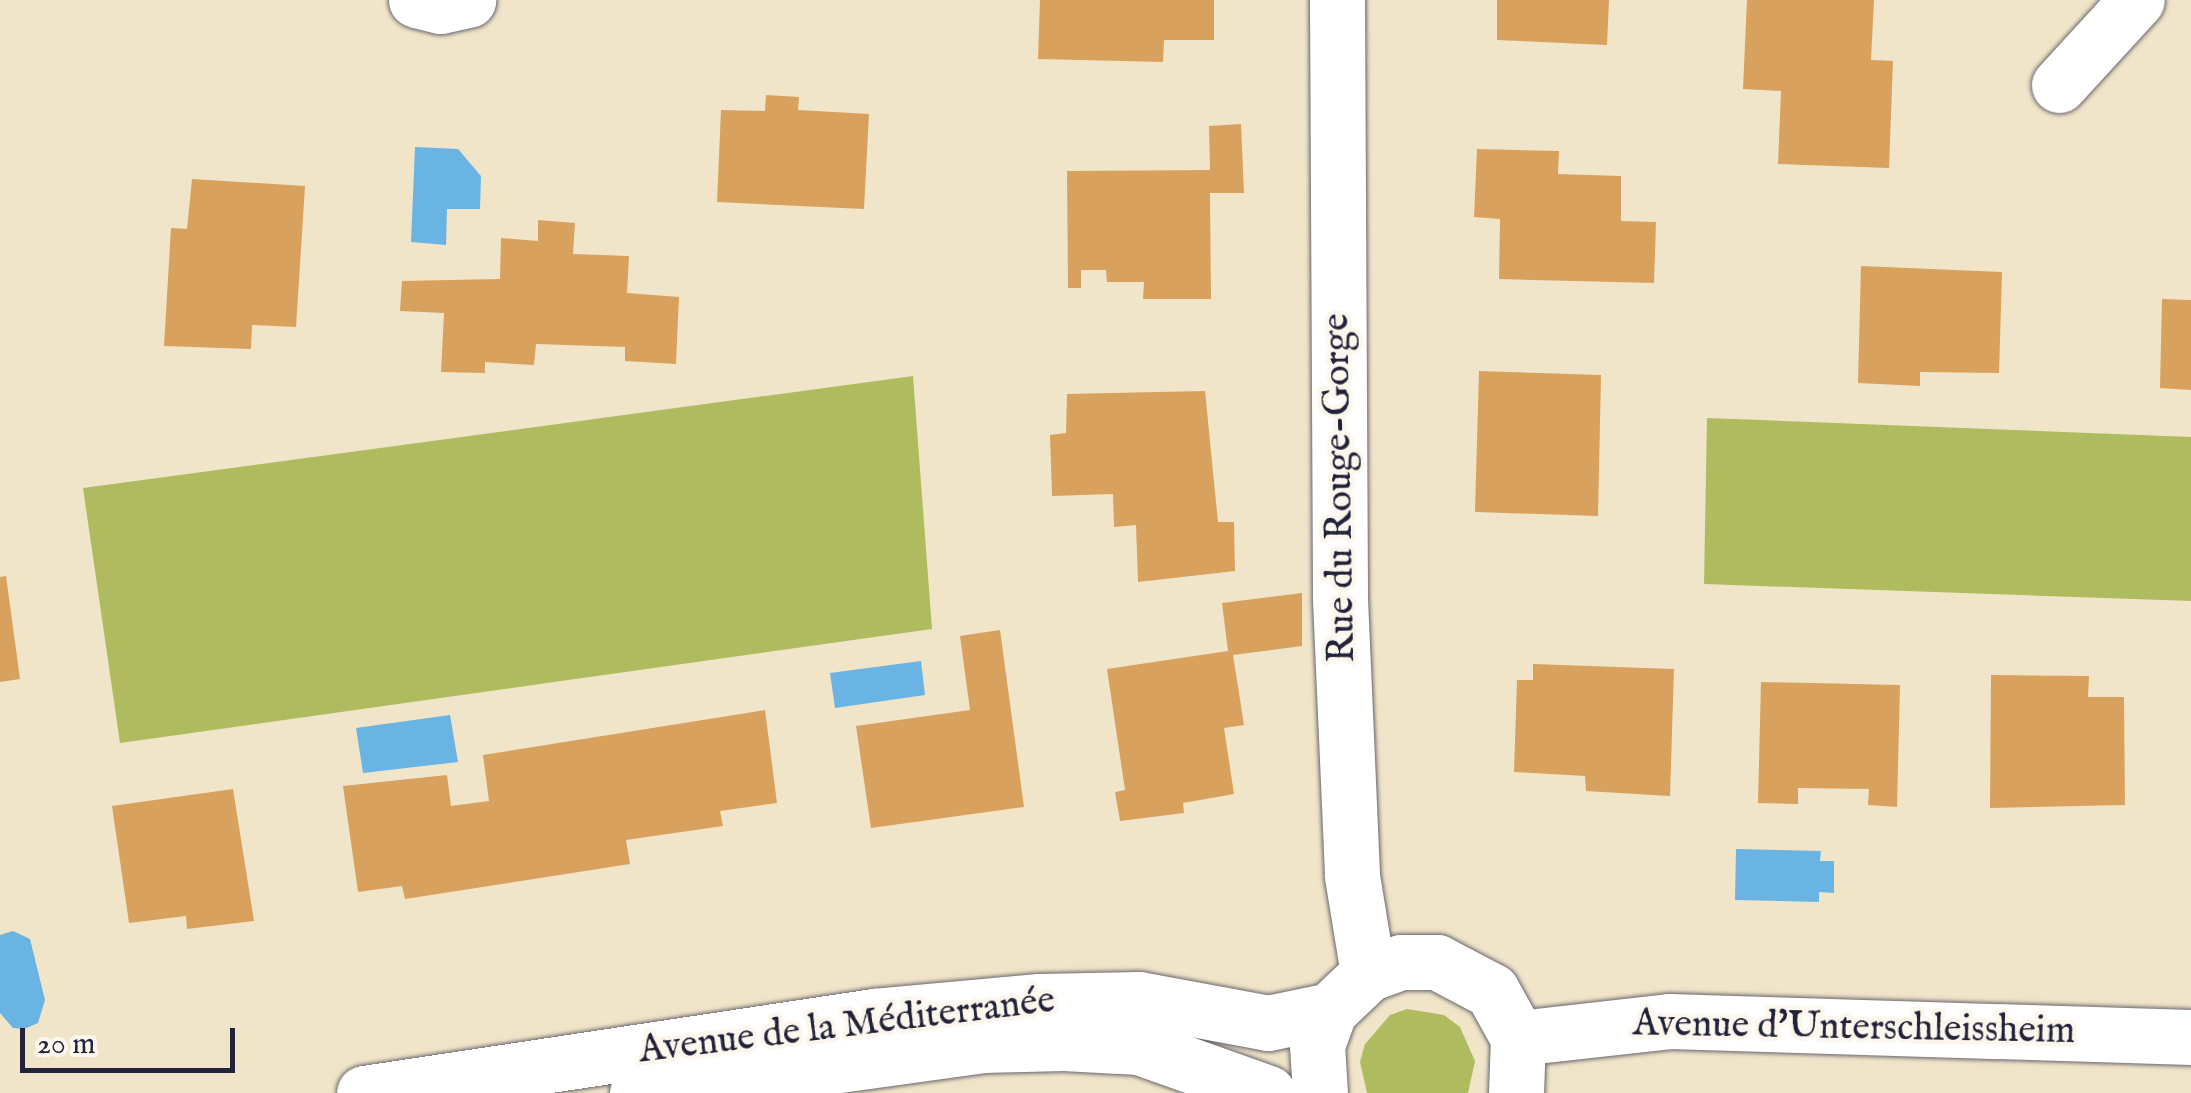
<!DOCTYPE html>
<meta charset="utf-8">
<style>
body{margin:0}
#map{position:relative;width:2191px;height:1093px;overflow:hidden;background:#f1e5c9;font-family:"IM FELL English",serif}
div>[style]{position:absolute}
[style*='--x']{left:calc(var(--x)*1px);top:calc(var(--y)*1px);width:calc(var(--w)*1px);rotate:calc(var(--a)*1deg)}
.green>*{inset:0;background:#aebc5f}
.water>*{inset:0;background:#69b4e2}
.building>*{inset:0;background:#d8a15d}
.roads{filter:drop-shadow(0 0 2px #6a666d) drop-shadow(0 0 2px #6a666d)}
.minor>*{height:55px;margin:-27.5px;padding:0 27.5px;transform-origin:27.5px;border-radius:27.5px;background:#fff}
.tertiary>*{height:55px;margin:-27.5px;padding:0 27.5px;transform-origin:27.5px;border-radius:27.5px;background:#fff}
span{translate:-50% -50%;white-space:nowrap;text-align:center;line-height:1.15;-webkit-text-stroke:9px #fbf7ec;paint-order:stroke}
.street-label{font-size:38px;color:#22223b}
.scale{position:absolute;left:20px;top:1028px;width:215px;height:45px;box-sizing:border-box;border:5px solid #22223b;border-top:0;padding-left:12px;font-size:30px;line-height:35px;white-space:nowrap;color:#22223b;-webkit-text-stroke:8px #fbf7ec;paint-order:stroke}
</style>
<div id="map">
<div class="green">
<i style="clip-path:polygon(913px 376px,932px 629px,120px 743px,83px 488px)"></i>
<i style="clip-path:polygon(1707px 418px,2191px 437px,2191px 601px,1704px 584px)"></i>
<i style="clip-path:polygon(1407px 1009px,1444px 1015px,1460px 1027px,1475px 1061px,1468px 1093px,1367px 1093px,1360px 1062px,1365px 1044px,1390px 1015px)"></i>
</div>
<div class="water">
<i style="clip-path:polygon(415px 147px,458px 149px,481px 176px,480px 209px,447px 209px,446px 245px,411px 242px)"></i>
<i style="clip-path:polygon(921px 661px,925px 695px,835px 708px,830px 673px)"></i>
<i style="clip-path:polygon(450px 715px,458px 762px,363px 773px,356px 728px)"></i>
<i style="clip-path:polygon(1736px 849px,1821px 851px,1820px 861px,1834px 861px,1834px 893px,1819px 892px,1819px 902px,1735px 900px)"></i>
<i style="clip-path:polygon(13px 931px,30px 939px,45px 1000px,38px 1023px,24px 1029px,13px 1028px,0 1013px,0 935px)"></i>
</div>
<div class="building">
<i style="clip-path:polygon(1040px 0,1214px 0,1214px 40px,1164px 40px,1163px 62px,1038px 59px)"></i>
<i style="clip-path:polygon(1497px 0,1609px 0,1607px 45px,1497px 40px)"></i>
<i style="clip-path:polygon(1747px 0,1874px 0,1871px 60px,1893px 61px,1889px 168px,1778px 164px,1781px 91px,1743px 89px)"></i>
<i style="clip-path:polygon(766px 95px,799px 97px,798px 110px,869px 114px,864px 209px,717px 202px,721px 110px,765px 111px)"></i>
<i style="clip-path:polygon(1241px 124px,1244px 193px,1210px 193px,1211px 299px,1143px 299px,1144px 282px,1107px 282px,1106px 270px,1081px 270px,1081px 288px,1068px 288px,1067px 171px,1210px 170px,1209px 126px)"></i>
<i style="clip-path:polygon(1477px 149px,1559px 151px,1558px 174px,1621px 176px,1621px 221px,1656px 222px,1654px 283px,1499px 279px,1500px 219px,1474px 217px)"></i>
<i style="clip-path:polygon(192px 179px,305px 186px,296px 327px,252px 325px,251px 349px,164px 346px,171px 228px,187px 229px)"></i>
<i style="clip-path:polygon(538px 220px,575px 223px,573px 254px,629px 256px,627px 293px,679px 297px,676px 364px,625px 361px,625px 347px,536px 344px,534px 365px,485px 362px,485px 373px,441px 372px,444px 313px,400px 311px,402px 281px,500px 279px,501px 238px,538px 241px)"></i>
<i style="clip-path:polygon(1861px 266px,2002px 272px,1999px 373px,1920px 372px,1920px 386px,1858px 383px)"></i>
<i style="clip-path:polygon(2162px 299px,2191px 300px,2191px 390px,2160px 388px)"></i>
<i style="clip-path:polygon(1479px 371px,1601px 375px,1598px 516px,1475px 512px)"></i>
<i style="clip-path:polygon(1205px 391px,1218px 522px,1234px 522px,1235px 571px,1138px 582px,1136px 525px,1114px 527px,1113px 494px,1052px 496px,1050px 435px,1066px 433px,1067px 394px)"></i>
<i style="clip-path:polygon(6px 576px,20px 679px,0 682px,0 577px)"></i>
<i style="clip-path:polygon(1302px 593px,1302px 646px,1233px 655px,1244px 725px,1224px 728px,1234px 794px,1183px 803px,1184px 813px,1120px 821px,1115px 792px,1125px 790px,1107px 669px,1228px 651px,1222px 603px)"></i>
<i style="clip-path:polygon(1000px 630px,1024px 807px,871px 828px,856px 726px,970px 710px,960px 636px)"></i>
<i style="clip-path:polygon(1533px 664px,1674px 669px,1670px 796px,1586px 791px,1585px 776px,1514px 772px,1517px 680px,1533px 680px)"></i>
<i style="clip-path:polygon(1991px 675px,2089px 676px,2088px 697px,2124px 697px,2125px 805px,1990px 808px)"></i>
<i style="clip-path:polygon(1761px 682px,1900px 685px,1897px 807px,1868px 805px,1869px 789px,1798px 788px,1798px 804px,1758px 803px)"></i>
<i style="clip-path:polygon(765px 710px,777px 803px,720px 811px,723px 826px,626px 840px,630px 864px,405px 899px,402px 886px,358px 892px,343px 786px,447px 775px,451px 806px,489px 801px,483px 755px)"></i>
<i style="clip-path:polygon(233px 789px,254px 921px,187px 929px,186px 916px,129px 923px,112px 806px)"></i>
</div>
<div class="roads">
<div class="minor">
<i style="--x:416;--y:0;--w:25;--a:14"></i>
<i style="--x:440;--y:6;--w:29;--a:-12"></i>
<i style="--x:1337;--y:0;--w:599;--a:89.71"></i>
<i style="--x:1340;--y:599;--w:277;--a:87.5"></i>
<i style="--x:1352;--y:876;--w:99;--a:80.7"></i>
<i style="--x:2059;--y:85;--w:115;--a:-47.5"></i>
</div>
<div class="tertiary">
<i style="--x:1518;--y:1038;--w:152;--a:-6.4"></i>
<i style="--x:1669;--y:1021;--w:522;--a:1.76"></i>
<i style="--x:364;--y:1093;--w:516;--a:-8.59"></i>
<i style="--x:874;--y:1016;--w:166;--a:-5.2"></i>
<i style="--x:1039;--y:1001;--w:100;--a:-1.1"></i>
<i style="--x:1139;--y:999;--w:131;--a:10.5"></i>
<i style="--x:1268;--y:1023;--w:63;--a:-11.8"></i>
<i style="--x:637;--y:1093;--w:348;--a:-7.9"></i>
<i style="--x:982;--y:1045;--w:82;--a:-1.4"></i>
<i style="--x:1064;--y:1043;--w:75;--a:3.1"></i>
<i style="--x:1139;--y:1047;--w:137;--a:19.6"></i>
<i style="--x:1320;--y:1093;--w:48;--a:-93.6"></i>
<i style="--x:1317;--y:1045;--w:37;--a:-70"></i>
<i style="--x:1330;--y:1010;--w:52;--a:-43.5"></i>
<i style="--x:1368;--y:974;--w:35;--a:-20"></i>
<i style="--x:1401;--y:962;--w:36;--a:0"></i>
<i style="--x:1437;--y:962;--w:62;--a:27.8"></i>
<i style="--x:1492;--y:991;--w:54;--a:61"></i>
<i style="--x:1518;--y:1038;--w:55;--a:92.1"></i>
</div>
</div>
<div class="street-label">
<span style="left:1341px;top:488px;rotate:-91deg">Rue du Rouge-Gorge</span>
<span style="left:847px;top:1027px;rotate:-7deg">Avenue de la Méditerranée</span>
<span style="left:1854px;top:1029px;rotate:1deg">Avenue d'Unterschleissheim</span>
</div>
<div class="scale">20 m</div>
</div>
